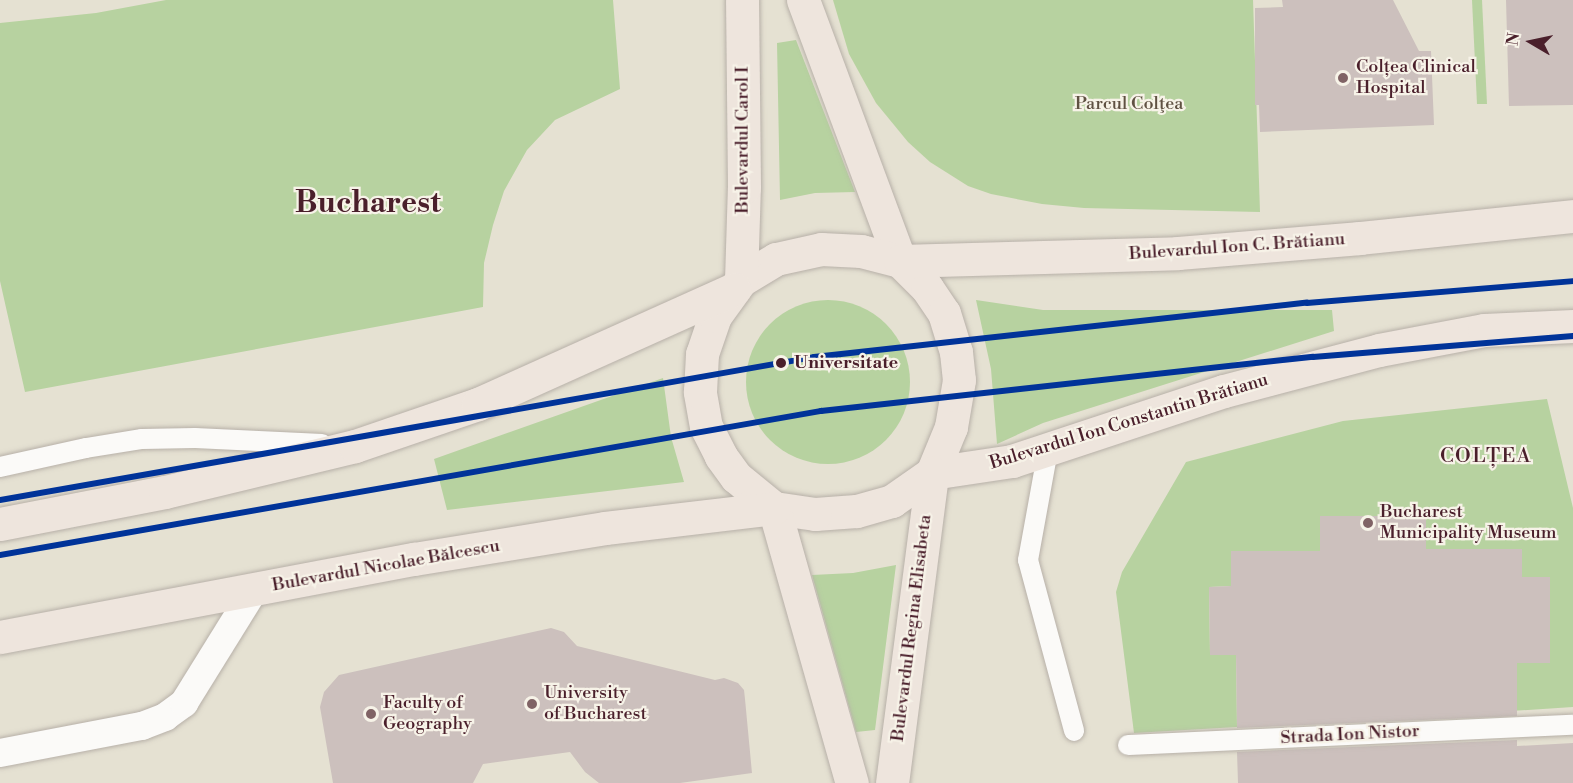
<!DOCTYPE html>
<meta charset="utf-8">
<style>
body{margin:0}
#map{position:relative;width:1573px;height:783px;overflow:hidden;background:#e5e1d2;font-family:"Libre Bodoni",serif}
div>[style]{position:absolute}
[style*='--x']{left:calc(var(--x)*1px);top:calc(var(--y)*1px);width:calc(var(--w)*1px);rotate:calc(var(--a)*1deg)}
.green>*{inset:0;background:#b7d2a0}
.round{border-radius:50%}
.building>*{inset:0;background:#ccc0bd}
.roads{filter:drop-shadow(0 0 2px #b7b0a8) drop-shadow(0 0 2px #b7b0a8)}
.service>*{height:20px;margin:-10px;padding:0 10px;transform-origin:10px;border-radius:10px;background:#fbfaf8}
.pedestrian>*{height:28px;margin:-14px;padding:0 14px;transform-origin:14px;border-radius:14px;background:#fbfaf8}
.primary>*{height:33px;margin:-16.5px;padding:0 16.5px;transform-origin:16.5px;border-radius:16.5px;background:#eee5dd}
.metro-1>*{height:6px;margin:-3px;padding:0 3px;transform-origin:3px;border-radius:3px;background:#039}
.dots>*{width:16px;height:16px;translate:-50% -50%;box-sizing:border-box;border:3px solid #f7f3e8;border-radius:50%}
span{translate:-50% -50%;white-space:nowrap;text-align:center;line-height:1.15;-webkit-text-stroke:4.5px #f7f3e8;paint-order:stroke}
.poi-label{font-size:18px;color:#4a1f2b}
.left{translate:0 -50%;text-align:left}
.park-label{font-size:18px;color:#5f5142}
.street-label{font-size:18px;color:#4a1f2b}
.stop-label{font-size:18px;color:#4a1f2b;font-weight:700}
.neighbourhood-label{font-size:20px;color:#4a1f2b;letter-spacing:1.5px}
.town-label{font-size:30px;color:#4a1f2b;font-weight:700}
.north{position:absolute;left:1501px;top:12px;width:60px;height:60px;-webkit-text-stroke:4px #f7f3e8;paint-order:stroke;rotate:279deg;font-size:16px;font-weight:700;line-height:24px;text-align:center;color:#4a1f2b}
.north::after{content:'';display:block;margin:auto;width:21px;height:27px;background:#4a1f2b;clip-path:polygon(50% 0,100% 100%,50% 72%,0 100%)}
</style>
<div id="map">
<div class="green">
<i style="clip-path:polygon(166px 0,613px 0,620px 89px,555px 120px,527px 150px,504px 191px,493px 225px,484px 263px,483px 307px,25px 392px,0 281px,0 23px,96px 13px)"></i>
<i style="clip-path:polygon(833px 0,1253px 0,1260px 212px,1084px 208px,1042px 204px,991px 194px,968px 186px,930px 162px,908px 142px,876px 103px,849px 54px)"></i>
<i style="clip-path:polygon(1472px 0,1482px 0,1487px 104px,1477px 104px)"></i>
<i style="clip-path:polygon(796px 40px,855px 192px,815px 193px,780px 200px,777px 43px)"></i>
<i class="round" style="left:746px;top:300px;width:164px;height:164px"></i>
<i style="clip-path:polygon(976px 300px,1043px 310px,1332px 310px,1334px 331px,1043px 423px,997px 444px,991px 369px)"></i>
<i style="clip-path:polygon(663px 378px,671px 437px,684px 482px,447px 510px,434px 459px)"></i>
<i style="clip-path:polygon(1547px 399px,1573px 508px,1573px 707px,1435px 716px,1517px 699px,1517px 663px,1550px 577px,1522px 577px,1522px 549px,1426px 549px,1426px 516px,1320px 516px,1320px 551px,1231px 552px,1231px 586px,1209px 587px,1210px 654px,1236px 655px,1237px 727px,1134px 733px,1116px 592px,1122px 572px,1186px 462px,1343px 421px)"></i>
<i style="clip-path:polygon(896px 565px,875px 730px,856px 732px,812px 575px,853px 573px)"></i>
</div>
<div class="building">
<i style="clip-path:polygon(1282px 0,1393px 0,1419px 51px,1431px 51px,1434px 125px,1260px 132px,1259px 105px,1255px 105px,1255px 8px,1283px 7px)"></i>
<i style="clip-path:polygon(1506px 0,1573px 0,1573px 105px,1509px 106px)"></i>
<i style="clip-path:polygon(1320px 516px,1426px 516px,1426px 549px,1522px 549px,1522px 577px,1550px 577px,1550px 663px,1517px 663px,1517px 716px,1237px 728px,1236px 655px,1210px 655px,1209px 587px,1231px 586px,1231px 551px,1320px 551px)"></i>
<i style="clip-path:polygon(551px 628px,564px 632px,577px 646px,715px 680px,724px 678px,738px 683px,744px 690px,745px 699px,752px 773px,680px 783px,599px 783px,585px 772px,570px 752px,483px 764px,473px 783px,333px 783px,320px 707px,324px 692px,339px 675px)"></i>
<i style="clip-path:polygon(1517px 740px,1517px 746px,1573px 743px,1573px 783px,1238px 783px,1237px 752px)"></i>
</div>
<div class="roads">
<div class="service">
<i style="--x:1048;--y:450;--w:112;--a:100.3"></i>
<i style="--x:1028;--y:560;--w:177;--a:74.9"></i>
<i style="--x:0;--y:467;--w:88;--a:-12.5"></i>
<i style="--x:86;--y:448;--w:57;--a:-9.1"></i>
<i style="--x:142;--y:439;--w:53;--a:-1.1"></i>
<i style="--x:195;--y:438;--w:127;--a:2.7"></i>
<i style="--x:1128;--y:745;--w:445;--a:-2.6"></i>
</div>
<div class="pedestrian">
<i style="--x:0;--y:753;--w:145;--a:-10.8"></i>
<i style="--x:142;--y:726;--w:25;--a:-21"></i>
<i style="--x:165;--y:717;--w:24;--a:-36"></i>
<i style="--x:184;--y:703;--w:133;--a:-58.2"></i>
</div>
<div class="primary">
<i style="--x:803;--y:0;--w:278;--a:69.6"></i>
<i style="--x:821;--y:249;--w:40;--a:2.9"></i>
<i style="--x:861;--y:251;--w:40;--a:14.4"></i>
<i style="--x:900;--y:261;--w:38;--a:45"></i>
<i style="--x:927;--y:288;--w:30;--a:56"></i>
<i style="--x:944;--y:313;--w:41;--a:72.9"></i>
<i style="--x:956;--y:352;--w:28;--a:84"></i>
<i style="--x:959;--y:380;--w:48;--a:99.7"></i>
<i style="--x:951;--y:427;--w:50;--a:112.4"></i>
<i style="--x:932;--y:473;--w:49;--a:145"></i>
<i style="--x:892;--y:501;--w:37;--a:164"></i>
<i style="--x:856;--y:511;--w:41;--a:175.8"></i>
<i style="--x:815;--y:514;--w:41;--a:-171.7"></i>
<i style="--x:774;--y:508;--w:49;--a:-140.8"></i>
<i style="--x:736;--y:477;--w:26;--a:-126"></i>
<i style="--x:721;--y:456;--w:33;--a:-117"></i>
<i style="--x:706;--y:427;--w:36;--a:-100"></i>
<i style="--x:700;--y:392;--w:38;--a:-87"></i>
<i style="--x:702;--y:354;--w:40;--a:-71.1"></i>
<i style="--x:715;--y:316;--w:44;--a:-54.2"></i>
<i style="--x:741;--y:280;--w:41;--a:-31"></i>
<i style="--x:776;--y:259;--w:46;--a:-12.5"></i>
<i style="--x:900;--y:261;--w:278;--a:-1.6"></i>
<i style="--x:1178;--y:253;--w:183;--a:-4.7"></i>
<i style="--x:1360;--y:238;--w:214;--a:-5.9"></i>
<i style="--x:741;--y:280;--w:93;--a:-88.2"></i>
<i style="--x:744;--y:187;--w:187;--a:-90.6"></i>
<i style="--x:932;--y:473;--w:81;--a:-8.5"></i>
<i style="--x:1012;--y:461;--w:223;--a:-18.3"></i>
<i style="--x:1224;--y:391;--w:160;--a:-14.8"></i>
<i style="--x:1379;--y:350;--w:107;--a:-10.8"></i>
<i style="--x:1484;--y:330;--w:89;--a:-2.6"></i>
<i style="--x:774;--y:508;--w:286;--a:74.2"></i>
<i style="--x:0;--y:524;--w:168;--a:-11"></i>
<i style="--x:165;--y:492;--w:195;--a:-13.6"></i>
<i style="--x:355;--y:446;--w:130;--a:-18.9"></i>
<i style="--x:478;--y:404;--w:281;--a:-24.2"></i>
<i style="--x:0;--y:637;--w:421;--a:-10.7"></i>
<i style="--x:414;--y:559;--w:193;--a:-9.2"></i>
<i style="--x:605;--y:528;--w:170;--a:-6.7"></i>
<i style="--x:892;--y:783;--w:313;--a:-82.6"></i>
</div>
</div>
<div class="metro-1">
<i style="--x:0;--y:500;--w:826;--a:-9.96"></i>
<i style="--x:814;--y:357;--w:496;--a:-6.3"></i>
<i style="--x:1307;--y:303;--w:267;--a:-4.7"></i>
<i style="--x:0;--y:555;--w:834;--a:-9.95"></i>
<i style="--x:821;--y:411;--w:495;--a:-6.3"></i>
<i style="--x:1313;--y:357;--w:261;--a:-4.6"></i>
</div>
<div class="dots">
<i style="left:1343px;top:78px;background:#806365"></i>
<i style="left:781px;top:363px;background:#4a1f2b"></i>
<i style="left:1368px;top:523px;background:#806365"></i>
<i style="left:532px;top:704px;background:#806365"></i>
<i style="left:371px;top:714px;background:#806365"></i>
</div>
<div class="poi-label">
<span class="left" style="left:1356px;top:78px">Colțea Clinical<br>Hospital</span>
<span class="left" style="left:1380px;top:523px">Bucharest<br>Municipality Museum</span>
<span class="left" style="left:544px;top:704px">University<br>of Bucharest</span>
<span class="left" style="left:383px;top:714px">Faculty of<br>Geography</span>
</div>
<div class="park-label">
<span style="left:1129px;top:104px">Parcul Colţea</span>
</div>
<div class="street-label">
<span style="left:743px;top:140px;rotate:-90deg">Bulevardul Carol I</span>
<span style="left:1237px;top:247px;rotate:-4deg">Bulevardul Ion C. Brătianu</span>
<span style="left:1129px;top:422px;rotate:-17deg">Bulevardul Ion Constantin Brătianu</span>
<span style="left:386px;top:566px;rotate:-10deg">Bulevardul Nicolae Bălcescu</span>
<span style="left:912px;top:628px;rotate:-83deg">Bulevardul Regina Elisabeta</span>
<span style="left:1350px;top:735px;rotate:-3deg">Strada Ion Nistor</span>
</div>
<div class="stop-label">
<span class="left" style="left:794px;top:363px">Universitate</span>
</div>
<div class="neighbourhood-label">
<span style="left:1486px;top:456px">COLȚEA</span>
</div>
<div class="town-label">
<span style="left:368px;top:203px">Bucharest</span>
</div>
<div class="north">N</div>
</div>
